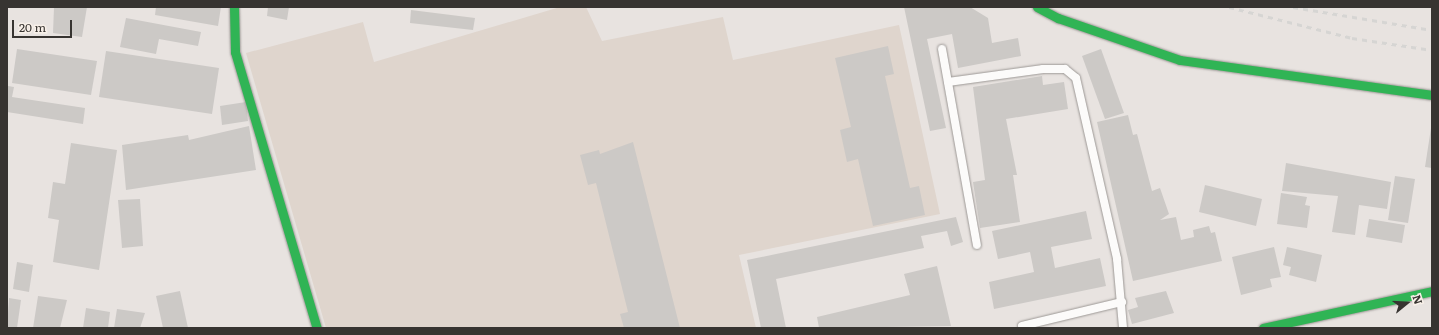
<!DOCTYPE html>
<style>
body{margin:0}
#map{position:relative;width:1439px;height:335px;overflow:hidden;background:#e8e3e0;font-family:Literata,serif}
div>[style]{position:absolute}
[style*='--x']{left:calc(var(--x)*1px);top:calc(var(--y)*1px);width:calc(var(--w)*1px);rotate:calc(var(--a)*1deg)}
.built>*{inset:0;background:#dfd5cd}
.building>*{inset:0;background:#ccc9c6}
.roads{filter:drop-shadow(0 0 1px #9c9895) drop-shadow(0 0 1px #9c9895)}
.lane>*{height:8px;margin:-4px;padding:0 4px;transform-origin:4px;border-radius:4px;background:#fcfbfa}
.fast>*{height:9px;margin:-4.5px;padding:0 4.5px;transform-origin:4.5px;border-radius:4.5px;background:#30b455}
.rail>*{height:3px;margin-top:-1.5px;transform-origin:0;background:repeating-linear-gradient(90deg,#d6d5d3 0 5px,transparent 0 10px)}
span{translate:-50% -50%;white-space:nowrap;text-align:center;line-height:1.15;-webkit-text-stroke:3.5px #f8f0e9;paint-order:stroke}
.frame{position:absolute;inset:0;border:8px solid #373431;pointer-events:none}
.north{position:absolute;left:1387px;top:283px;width:40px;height:40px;-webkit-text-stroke:3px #f8f0e9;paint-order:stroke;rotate:72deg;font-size:11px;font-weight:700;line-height:16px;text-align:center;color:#373431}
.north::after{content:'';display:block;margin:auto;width:14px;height:18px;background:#373431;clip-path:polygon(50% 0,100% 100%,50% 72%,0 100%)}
.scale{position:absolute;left:12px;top:20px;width:60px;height:18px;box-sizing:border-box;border:2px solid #373431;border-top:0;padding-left:5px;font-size:12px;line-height:14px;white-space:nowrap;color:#373431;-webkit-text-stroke:3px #f8f0e9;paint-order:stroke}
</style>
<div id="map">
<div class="built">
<i style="clip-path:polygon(560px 7px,586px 7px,602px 41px,723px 17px,733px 60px,899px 25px,940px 214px,739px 255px,756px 328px,326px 328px,246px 53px,363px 22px,374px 62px)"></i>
</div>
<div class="building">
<i style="clip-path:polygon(54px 7px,87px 7px,82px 37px,53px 33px)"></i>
<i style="clip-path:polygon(156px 7px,221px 7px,218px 26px,155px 15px)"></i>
<i style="clip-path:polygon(268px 7px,289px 7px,287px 20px,267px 16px)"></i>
<i style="clip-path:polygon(904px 7px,970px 7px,988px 18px,992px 43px,1018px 38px,1021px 56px,958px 68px,952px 34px,927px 39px,946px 128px,930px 131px)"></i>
<i style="clip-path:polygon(411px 10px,475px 18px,473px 30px,410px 23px)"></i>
<i style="clip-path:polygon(126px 18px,201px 32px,198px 46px,159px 39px,156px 54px,120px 47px)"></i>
<i style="clip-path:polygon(888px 46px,894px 74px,885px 76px,910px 188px,919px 186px,925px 215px,873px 226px,858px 159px,847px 162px,840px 130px,851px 127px,835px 58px)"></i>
<i style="clip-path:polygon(17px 49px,97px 61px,91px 95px,12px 83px)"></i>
<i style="clip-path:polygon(1101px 49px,1124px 113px,1105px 119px,1082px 56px)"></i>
<i style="clip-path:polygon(106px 51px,219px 68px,212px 114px,99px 97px)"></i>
<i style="clip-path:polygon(1042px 76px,1043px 85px,1064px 82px,1068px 109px,1006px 119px,1017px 175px,1013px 175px,1020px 222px,980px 228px,973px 182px,985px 180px,973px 87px)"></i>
<i style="clip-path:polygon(7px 79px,8px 86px,14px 87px,12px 97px,85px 108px,83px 124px,7px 112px)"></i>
<i style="clip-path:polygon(246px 102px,248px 121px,222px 125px,220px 106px)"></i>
<i style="clip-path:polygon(1128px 115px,1133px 135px,1137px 134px,1152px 191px,1160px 188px,1169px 214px,1160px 220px,1176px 217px,1181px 240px,1194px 237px,1193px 230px,1209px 226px,1211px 233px,1215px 232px,1222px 261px,1133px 281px,1097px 122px)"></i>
<i style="clip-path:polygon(249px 126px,256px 170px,126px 190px,122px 145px,188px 135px,189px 140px)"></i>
<i style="clip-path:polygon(1431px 128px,1432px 128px,1432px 168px,1425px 167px)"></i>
<i style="clip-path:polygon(633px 142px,680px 328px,624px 328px,620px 314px,628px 312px,596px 183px,588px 185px,580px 155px,599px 150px,600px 154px)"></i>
<i style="clip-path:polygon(71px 143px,117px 150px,99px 270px,53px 262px,59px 220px,48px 218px,53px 182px,65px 184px)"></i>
<i style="clip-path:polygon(1286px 163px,1391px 182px,1387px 209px,1359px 205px,1355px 235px,1332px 232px,1338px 196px,1282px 191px)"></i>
<i style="clip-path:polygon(1395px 176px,1415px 179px,1408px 223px,1388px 220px)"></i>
<i style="clip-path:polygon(1205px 185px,1262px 199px,1256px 226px,1199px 212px)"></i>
<i style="clip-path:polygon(1281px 193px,1307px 197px,1305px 205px,1310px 206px,1307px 228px,1277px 224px)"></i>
<i style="clip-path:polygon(140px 199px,143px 246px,122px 248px,118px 200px)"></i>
<i style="clip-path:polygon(1086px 211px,1092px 239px,1051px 247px,1055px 268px,1100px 258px,1106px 286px,994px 309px,989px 282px,1034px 272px,1030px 252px,998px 259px,992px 231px)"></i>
<i style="clip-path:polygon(956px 217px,963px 242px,951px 246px,947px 231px,921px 236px,924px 248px,776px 279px,786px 328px,761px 328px,747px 260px)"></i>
<i style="clip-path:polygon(1369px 219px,1405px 225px,1402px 243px,1366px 237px)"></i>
<i style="clip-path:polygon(1274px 247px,1281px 277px,1270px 279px,1272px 287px,1241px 295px,1232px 257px)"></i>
<i style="clip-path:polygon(1287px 247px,1322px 255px,1316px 282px,1289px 275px,1291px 267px,1283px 265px)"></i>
<i style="clip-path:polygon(17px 262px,33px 265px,29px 292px,13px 289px)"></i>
<i style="clip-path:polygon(937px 266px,951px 326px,819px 328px,817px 317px,910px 295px,904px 274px)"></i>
<i style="clip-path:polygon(180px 291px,188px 328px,163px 328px,156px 296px)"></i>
<i style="clip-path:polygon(1166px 291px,1174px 313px,1132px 324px,1128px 310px,1138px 307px,1135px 298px)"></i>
<i style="clip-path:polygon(38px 296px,67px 300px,60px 328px,33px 328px)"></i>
<i style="clip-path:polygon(9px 298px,21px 300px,17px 328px,7px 328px)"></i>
<i style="clip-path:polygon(86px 308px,110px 312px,108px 328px,83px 328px)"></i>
<i style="clip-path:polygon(117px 309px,145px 313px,140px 328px,114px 328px)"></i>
</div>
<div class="roads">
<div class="lane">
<i style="--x:942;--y:49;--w:199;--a:79.9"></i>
<i style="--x:948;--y:82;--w:96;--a:-7.8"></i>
<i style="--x:1043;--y:69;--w:22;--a:0"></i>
<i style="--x:1065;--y:69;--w:14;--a:39"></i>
<i style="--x:1076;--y:78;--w:186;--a:77.2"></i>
<i style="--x:1117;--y:259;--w:69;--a:85"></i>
<i style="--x:1022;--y:326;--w:103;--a:-13.5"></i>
</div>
<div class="fast">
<i style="--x:234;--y:7;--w:45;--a:88.7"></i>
<i style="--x:235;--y:52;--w:288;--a:73.5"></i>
<i style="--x:1037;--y:7;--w:24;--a:28"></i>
<i style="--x:1058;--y:18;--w:129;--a:19"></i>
<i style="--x:1180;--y:60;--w:254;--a:7.9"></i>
<i style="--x:1263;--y:328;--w:173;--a:-12.3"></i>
</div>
</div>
<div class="rail">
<i style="--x:1229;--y:7;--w:127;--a:14.1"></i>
<i style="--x:1352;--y:38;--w:81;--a:8.5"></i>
<i style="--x:1293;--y:7;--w:141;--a:9.4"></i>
</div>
<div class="frame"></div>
<div class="north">N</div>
<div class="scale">20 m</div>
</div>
